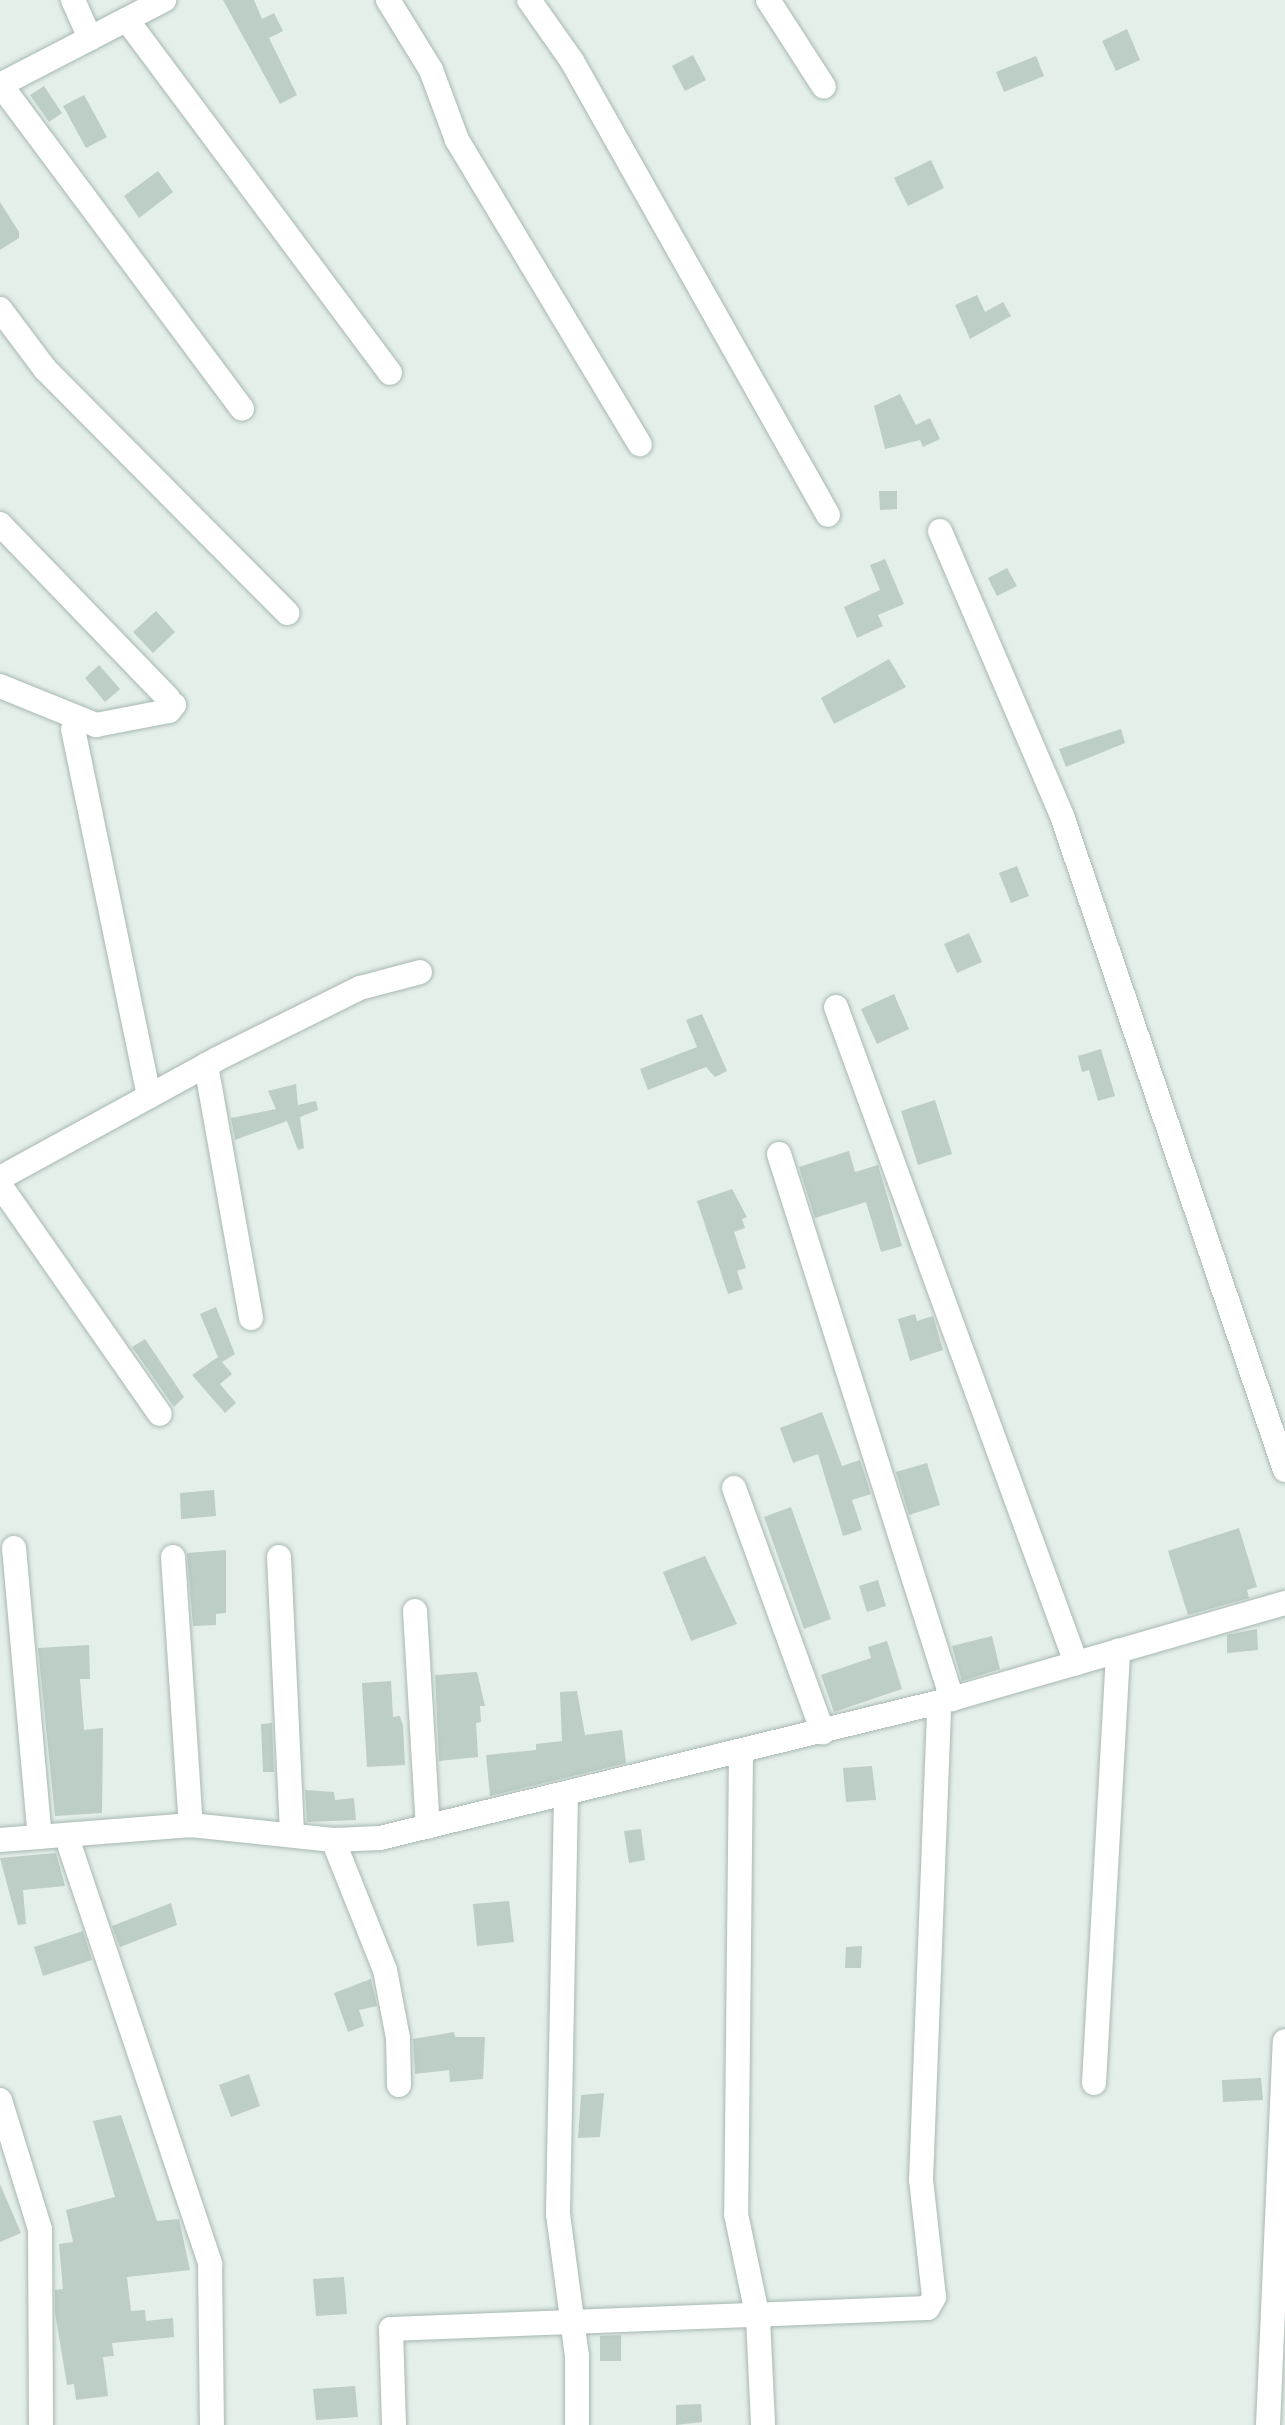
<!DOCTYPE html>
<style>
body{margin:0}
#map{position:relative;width:1285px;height:2425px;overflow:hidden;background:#e5efea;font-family:Figtree,sans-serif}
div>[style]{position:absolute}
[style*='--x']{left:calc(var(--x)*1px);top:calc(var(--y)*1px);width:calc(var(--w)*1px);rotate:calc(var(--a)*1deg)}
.building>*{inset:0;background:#bccec5}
.roads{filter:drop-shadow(0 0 2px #a6b8b1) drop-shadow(0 0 2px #a6b8b1)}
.minor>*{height:24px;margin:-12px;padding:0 12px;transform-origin:12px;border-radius:12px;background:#fff}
span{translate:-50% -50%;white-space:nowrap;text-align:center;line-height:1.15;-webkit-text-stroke:6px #f6fbf8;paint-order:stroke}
</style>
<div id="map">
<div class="building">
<i style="clip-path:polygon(223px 0,254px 0,262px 19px,274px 13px,283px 31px,269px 38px,297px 95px,280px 104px)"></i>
<i style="clip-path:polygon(1127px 29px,1140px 60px,1116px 71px,1102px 41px)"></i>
<i style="clip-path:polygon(693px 55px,706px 80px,685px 91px,672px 66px)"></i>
<i style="clip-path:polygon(1036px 56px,1044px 76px,1004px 92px,996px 72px)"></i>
<i style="clip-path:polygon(44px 86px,62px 113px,49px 122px,30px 95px)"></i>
<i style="clip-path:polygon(84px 95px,107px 137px,86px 148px,63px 106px)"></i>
<i style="clip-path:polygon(931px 160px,944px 188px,908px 206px,894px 178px)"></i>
<i style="clip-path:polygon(158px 171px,173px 192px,139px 218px,124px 196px)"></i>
<i style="clip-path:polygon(0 202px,19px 232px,19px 238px,0 250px)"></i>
<i style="clip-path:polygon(977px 295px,985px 312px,1003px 302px,1011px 316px,970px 339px,955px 305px)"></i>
<i style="clip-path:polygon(900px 394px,916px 425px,930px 418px,940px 439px,923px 447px,920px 440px,885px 449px,874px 406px)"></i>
<i style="clip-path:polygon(879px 491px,897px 491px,897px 509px,880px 510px)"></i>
<i style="clip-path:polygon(885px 559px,904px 604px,878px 615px,883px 626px,857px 638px,844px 607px,880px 590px,870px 565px)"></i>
<i style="clip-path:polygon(1007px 568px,1017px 586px,997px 596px,988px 578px)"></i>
<i style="clip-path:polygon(156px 611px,175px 632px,153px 653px,133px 632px)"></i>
<i style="clip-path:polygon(889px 659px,906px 687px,834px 724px,821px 698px)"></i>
<i style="clip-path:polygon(99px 665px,120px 689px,105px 702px,85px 678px)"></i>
<i style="clip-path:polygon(1121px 729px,1125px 743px,1066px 767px,1059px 749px)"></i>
<i style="clip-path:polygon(1017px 866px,1029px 896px,1011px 903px,999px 873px)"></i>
<i style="clip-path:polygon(969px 933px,982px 962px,957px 973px,944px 944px)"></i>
<i style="clip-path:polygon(894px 994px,909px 1029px,877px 1044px,861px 1009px)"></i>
<i style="clip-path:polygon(702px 1014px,727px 1071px,715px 1077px,706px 1067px,648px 1090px,640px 1069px,697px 1047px,686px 1020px)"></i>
<i style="clip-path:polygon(1101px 1049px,1115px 1096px,1098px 1101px,1089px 1070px,1082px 1072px,1078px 1056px)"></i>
<i style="clip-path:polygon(296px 1084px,298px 1105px,316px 1101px,318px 1110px,300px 1117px,304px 1148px,298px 1150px,287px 1121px,235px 1140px,231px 1118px,276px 1109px,268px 1091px)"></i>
<i style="clip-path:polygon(935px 1100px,952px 1154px,918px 1165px,901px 1111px)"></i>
<i style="clip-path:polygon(849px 1151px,855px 1172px,878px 1165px,902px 1246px,881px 1252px,866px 1202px,815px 1218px,799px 1167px)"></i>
<i style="clip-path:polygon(732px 1189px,747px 1217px,742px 1219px,745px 1228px,734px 1232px,746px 1268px,737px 1271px,743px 1289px,728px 1294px,697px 1201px)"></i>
<i style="clip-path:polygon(216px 1307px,235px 1354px,222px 1362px,232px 1374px,220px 1384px,236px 1403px,225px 1413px,192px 1375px,218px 1357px,200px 1314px)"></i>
<i style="clip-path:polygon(915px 1314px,917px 1321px,933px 1316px,943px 1350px,910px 1361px,898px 1319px)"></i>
<i style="clip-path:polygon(145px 1339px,184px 1397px,174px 1407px,132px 1347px)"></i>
<i style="clip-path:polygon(822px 1412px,842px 1466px,860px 1460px,871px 1494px,852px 1500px,862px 1530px,843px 1536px,818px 1454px,793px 1463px,780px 1428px)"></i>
<i style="clip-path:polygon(927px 1463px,940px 1505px,909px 1515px,896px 1472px)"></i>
<i style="clip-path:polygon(214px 1490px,216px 1516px,181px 1519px,180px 1493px)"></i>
<i style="clip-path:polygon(791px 1507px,831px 1619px,804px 1629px,764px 1517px)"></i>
<i style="clip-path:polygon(1239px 1528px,1257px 1587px,1247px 1590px,1249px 1598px,1188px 1615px,1168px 1551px)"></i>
<i style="clip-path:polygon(226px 1550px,226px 1613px,216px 1614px,216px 1625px,193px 1626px,187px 1553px)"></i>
<i style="clip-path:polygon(705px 1556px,737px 1624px,691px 1641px,663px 1572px)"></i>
<i style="clip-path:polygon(878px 1580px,886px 1606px,867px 1612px,859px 1586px)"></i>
<i style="clip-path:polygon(1257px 1629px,1258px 1650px,1227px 1653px,1227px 1635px)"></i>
<i style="clip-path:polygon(992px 1636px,1000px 1669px,962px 1681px,952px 1646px)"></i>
<i style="clip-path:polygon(887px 1641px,902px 1689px,834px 1712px,821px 1675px,871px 1658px,868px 1647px)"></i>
<i style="clip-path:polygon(89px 1645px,90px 1679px,80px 1679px,84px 1730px,103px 1728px,102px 1813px,55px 1816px,38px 1648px)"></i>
<i style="clip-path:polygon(477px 1672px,485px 1706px,480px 1706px,481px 1722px,476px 1723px,478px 1757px,439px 1761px,435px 1675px)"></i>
<i style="clip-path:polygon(391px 1681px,393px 1717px,400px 1716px,403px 1726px,405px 1765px,367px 1767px,362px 1683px)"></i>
<i style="clip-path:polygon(577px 1691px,585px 1735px,622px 1730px,626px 1763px,490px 1796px,486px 1755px,536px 1750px,536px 1744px,562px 1741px,560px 1692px)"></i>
<i style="clip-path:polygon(272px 1723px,274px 1772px,263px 1772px,261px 1724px)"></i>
<i style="clip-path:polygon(872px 1766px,876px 1800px,846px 1802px,843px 1768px)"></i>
<i style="clip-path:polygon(305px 1790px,334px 1792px,335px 1800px,354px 1798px,356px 1820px,307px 1822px)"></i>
<i style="clip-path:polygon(641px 1829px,645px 1860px,629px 1863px,624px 1831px)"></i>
<i style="clip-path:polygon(56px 1853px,65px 1886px,23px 1890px,26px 1924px,18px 1925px,0 1858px)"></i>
<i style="clip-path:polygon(509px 1901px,514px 1942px,477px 1946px,473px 1904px)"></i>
<i style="clip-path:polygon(171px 1903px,177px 1925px,120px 1947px,112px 1926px)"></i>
<i style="clip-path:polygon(83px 1931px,92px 1960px,43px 1976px,34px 1947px)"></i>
<i style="clip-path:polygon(862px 1946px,861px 1968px,845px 1968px,846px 1947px)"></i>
<i style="clip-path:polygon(371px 1979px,377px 2006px,359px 2010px,364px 2026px,348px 2032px,334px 1993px)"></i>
<i style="clip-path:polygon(454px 2032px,455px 2037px,485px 2037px,483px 2079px,450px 2082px,449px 2070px,415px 2074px,413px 2039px)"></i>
<i style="clip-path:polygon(249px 2074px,260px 2106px,231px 2117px,219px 2085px)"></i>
<i style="clip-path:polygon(1261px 2078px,1263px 2100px,1223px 2102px,1222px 2080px)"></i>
<i style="clip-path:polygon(604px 2093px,600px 2137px,578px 2138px,581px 2095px)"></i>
<i style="clip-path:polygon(121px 2115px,157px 2221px,179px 2219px,190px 2270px,127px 2277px,131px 2311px,145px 2310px,146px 2321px,173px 2318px,174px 2337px,112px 2343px,114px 2356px,103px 2357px,108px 2396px,76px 2400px,74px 2384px,67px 2385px,55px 2313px,55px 2290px,63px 2289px,59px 2244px,73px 2242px,66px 2210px,115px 2197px,93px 2121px)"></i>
<i style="clip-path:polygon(0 2184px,21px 2233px,0 2242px)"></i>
<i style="clip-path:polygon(344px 2277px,347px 2314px,316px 2316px,313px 2279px)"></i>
<i style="clip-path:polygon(621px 2335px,621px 2361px,600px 2361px,600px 2336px)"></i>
<i style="clip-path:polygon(355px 2386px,358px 2417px,316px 2420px,313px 2389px)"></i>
<i style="clip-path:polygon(701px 2404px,702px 2422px,676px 2425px,676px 2405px)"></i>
</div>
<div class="roads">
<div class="minor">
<i style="--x:73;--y:0;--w:42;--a:65.9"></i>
<i style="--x:388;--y:0;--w:82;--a:58.4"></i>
<i style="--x:431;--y:70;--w:75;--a:69.6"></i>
<i style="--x:457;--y:140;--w:355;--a:59"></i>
<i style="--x:529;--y:0;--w:75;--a:54.8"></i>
<i style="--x:572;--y:61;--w:521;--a:60.58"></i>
<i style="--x:768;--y:0;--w:103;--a:57.2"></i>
<i style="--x:127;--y:20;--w:440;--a:53.3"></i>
<i style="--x:0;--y:84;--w:405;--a:53.3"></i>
<i style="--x:0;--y:85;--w:185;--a:-27.4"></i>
<i style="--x:0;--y:309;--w:75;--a:53.1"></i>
<i style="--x:45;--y:369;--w:344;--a:45.2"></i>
<i style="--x:0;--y:524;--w:242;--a:46"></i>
<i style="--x:940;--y:531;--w:310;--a:66.8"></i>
<i style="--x:1062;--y:816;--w:691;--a:71.17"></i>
<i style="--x:0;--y:686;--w:104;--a:22.1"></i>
<i style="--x:96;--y:725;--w:74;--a:-10.9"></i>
<i style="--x:169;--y:711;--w:8;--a:-50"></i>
<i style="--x:73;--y:729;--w:375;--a:78.3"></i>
<i style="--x:836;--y:1007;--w:699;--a:69.9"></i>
<i style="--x:206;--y:1065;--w:257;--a:79.9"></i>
<i style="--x:779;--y:1154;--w:572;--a:72.39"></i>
<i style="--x:0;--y:1178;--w:247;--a:-28.7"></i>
<i style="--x:217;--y:1059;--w:160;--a:-26.4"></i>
<i style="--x:360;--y:988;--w:62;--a:-14.9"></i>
<i style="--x:0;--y:1185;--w:279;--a:55.1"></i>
<i style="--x:734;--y:1488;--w:260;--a:70"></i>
<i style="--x:14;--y:1548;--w:290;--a:84.9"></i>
<i style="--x:173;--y:1557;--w:269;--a:86.2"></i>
<i style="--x:279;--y:1557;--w:277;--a:87.3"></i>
<i style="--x:415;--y:1611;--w:216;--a:86.6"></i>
<i style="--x:741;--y:1754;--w:460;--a:90.6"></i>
<i style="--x:736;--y:2214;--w:106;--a:78.1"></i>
<i style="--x:758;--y:2318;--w:107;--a:87.3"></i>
<i style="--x:566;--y:1795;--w:419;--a:91.1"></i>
<i style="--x:558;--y:2214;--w:143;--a:82.4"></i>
<i style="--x:577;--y:2356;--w:69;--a:90"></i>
<i style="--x:66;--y:1835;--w:453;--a:71.4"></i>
<i style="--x:210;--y:2264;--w:161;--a:89.3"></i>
<i style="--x:0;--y:1840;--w:192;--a:-4.5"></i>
<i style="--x:191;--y:1825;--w:143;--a:6"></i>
<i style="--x:333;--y:1840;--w:47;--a:-2.4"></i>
<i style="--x:380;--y:1838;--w:589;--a:-13.66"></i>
<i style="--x:952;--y:1699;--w:347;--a:-16.1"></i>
<i style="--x:333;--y:1840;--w:140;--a:68.2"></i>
<i style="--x:385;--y:1970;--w:69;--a:79.2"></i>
<i style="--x:398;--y:2038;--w:47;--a:88.8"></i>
<i style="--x:1094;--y:2083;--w:433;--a:-86.8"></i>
<i style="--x:0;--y:2100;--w:135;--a:72.8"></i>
<i style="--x:40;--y:2229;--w:196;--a:89.7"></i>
<i style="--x:394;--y:2425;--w:96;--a:-91.8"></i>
<i style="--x:391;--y:2329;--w:537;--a:-2.24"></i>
<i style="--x:928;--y:2308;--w:13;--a:-61"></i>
<i style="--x:934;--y:2297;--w:118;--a:-96.3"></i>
<i style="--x:921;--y:2180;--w:478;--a:-87.8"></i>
<i style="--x:1268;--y:2425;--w:384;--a:-87.5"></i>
</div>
</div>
</div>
